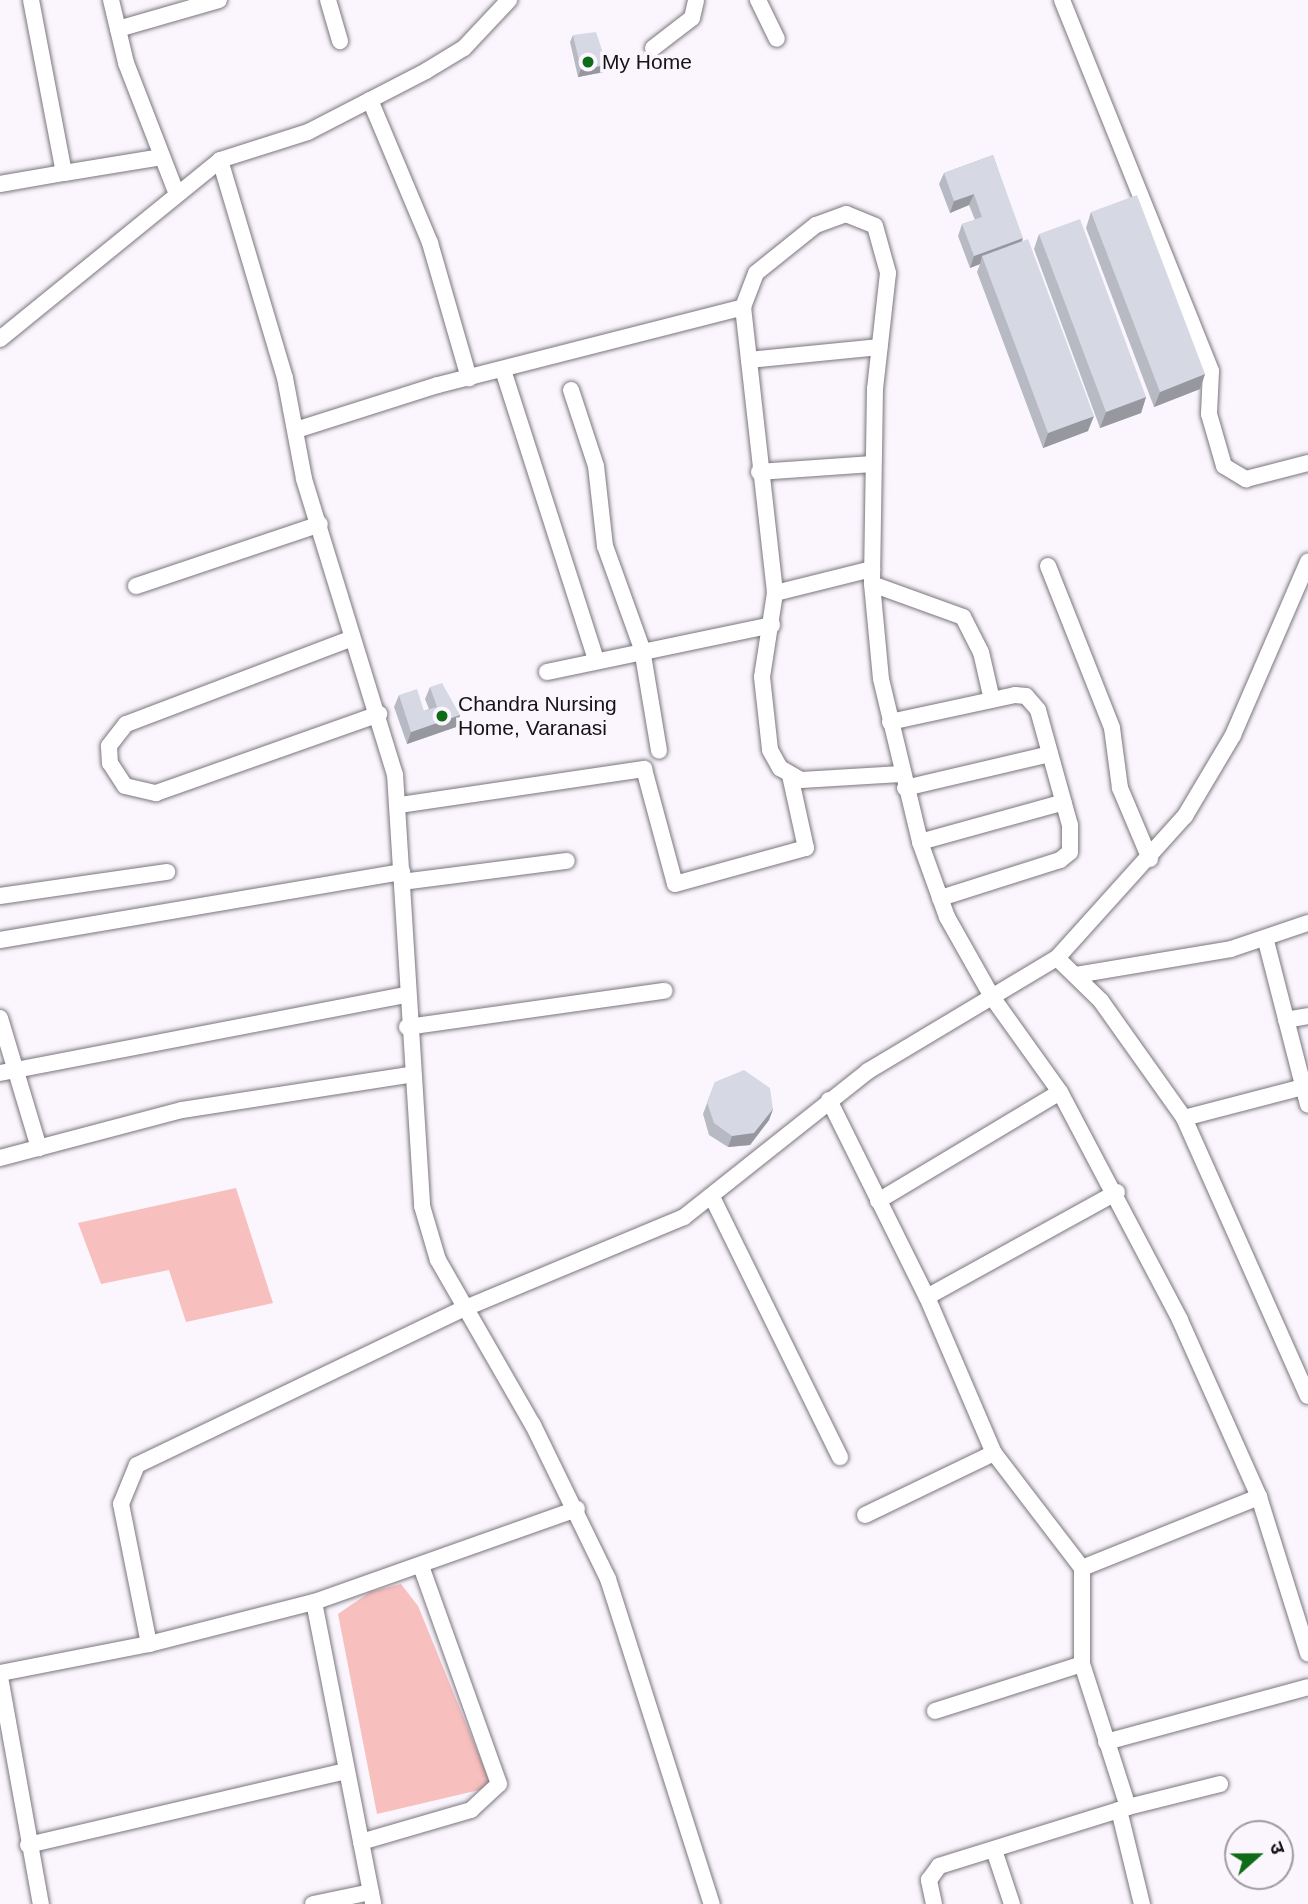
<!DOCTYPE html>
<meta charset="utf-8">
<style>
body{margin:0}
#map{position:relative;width:1308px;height:1904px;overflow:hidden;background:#fbf6fe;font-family:Helvetica,"Noto Sans Devanagari",sans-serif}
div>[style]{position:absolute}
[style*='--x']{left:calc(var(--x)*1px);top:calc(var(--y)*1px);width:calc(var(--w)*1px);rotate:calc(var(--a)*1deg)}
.green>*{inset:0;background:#f7bfbe}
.roads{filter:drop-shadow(0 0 2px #7b757e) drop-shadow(0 0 2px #7b757e)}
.minor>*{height:16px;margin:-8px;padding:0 8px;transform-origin:8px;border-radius:8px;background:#fff}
.wall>*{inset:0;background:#b8bac3}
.shaded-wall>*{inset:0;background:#96979f}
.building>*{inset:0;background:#d6d8e3}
.dots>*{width:19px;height:19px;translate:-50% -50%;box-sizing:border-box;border:4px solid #fbf6fe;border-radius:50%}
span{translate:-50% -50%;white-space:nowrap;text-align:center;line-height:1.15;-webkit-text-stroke:7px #fbf6fe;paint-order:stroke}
.poi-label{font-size:21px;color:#151316}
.left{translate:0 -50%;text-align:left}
.north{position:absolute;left:1224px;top:1820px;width:70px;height:70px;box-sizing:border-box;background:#fbf6fe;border:2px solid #9f9ba1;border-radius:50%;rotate:69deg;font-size:19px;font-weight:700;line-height:28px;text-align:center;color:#151316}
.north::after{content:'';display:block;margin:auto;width:24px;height:32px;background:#0e6c18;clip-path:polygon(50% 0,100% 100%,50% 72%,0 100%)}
</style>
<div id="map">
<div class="green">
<i style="clip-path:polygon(236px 1188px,273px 1303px,186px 1322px,169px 1270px,101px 1284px,78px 1223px)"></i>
<i style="clip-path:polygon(401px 1584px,418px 1606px,492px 1787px,377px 1814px,338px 1614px,370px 1592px)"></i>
</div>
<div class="roads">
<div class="minor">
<i style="--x:31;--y:0;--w:176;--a:79.2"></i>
<i style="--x:64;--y:173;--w:99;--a:-9.3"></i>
<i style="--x:111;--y:0;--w:65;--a:76.6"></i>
<i style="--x:126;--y:63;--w:138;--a:68.8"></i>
<i style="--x:328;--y:0;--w:43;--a:73.7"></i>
<i style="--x:758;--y:0;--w:43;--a:64"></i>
<i style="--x:1062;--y:0;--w:400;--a:68.1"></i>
<i style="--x:1211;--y:371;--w:43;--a:92.7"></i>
<i style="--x:1209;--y:414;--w:54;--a:73.9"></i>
<i style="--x:1224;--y:466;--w:26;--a:31"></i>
<i style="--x:1246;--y:479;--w:64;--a:-14.5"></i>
<i style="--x:118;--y:29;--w:105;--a:-16"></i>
<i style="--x:653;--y:48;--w:49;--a:-37.6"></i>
<i style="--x:692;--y:18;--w:18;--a:-77"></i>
<i style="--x:370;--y:100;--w:155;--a:67.2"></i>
<i style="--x:430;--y:243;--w:141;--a:73.9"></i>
<i style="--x:220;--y:160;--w:227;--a:73.4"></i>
<i style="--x:285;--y:378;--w:103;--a:79.3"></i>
<i style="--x:304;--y:479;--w:309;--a:72.9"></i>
<i style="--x:395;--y:774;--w:433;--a:86.4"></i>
<i style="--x:422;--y:1206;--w:56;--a:73.5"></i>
<i style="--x:438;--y:1260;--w:190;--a:60.1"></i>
<i style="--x:533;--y:1425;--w:171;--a:64"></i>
<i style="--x:608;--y:1579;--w:341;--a:72.3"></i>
<i style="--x:0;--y:184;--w:65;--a:-9.8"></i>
<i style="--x:743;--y:307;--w:288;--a:83.6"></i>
<i style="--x:775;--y:593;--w:85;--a:98.8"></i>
<i style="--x:762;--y:677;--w:73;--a:83.7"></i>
<i style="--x:770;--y:750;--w:21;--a:61"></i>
<i style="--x:780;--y:768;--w:24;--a:30"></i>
<i style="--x:801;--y:780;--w:100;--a:-3.4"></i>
<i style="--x:0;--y:339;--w:284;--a:-39.1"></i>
<i style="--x:220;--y:160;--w:92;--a:-17.7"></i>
<i style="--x:308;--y:132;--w:133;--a:-27.3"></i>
<i style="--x:426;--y:71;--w:44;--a:-31.2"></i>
<i style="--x:464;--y:48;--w:66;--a:-46.8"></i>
<i style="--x:749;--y:360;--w:131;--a:-5.7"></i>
<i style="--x:503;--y:370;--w:305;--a:72.2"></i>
<i style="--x:571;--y:390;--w:80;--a:71.8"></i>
<i style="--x:596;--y:466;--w:81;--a:83.6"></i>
<i style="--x:605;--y:546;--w:109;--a:70.2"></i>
<i style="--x:642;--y:649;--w:103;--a:80.5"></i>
<i style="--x:296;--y:430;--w:149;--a:-17.6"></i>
<i style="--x:438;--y:385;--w:315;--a:-14.3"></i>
<i style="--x:743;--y:307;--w:36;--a:-69"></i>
<i style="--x:756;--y:273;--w:77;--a:-38.7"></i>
<i style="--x:816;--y:225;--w:32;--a:-20"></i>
<i style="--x:846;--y:214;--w:31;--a:22"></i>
<i style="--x:875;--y:226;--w:49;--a:74.5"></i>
<i style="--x:888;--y:273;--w:117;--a:96.4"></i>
<i style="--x:875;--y:389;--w:195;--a:90.9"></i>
<i style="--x:872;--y:584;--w:95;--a:84.6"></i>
<i style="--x:881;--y:679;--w:168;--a:76.5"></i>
<i style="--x:920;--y:842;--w:80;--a:70.2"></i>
<i style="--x:947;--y:917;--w:92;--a:60.6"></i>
<i style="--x:992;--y:997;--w:117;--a:54.4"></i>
<i style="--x:1060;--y:1092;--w:258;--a:62.2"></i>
<i style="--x:1180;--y:1320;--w:194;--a:65.9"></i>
<i style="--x:1259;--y:1497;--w:164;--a:72.6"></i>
<i style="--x:759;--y:472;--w:113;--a:-4"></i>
<i style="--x:1048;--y:566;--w:174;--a:68.4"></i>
<i style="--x:1112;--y:728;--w:61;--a:82.4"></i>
<i style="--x:1120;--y:788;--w:77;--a:67.1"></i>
<i style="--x:872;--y:584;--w:97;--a:19.9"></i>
<i style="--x:963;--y:617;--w:39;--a:63"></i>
<i style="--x:981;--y:652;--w:49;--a:77.1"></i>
<i style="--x:136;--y:586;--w:194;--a:-18.6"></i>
<i style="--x:775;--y:593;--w:100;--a:-13.9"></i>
<i style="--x:350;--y:639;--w:240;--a:159.2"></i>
<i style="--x:126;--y:724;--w:28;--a:128"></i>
<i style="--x:109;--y:746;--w:17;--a:87"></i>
<i style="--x:110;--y:763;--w:27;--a:57"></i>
<i style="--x:125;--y:786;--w:32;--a:13"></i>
<i style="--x:156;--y:793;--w:237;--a:-19.5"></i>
<i style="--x:547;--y:672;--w:230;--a:-11.8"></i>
<i style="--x:890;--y:722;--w:128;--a:-12.2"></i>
<i style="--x:1015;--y:695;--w:11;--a:5"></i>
<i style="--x:1026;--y:696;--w:18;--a:49"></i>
<i style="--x:1038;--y:710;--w:119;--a:74.5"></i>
<i style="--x:1070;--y:825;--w:27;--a:90"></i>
<i style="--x:1070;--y:852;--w:13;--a:141"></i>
<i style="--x:1060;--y:860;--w:126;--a:162.4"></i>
<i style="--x:905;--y:788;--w:149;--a:-13.2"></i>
<i style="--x:400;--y:805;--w:247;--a:-8.4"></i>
<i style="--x:644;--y:769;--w:119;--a:74.9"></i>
<i style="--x:675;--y:884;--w:136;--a:-15.4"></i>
<i style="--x:806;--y:848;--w:75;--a:-102.4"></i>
<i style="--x:920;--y:842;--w:149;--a:-15.5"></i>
<i style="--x:402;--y:882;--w:166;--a:-7.3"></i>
<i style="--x:0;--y:896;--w:169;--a:-8.2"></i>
<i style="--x:0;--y:940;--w:408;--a:-9.6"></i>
<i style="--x:1266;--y:941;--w:169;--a:75.6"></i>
<i style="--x:1057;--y:958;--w:62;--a:44.3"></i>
<i style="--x:1101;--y:1001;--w:143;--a:54.6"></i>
<i style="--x:1184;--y:1118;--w:304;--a:66"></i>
<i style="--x:1076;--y:975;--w:157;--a:-9.5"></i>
<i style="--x:1231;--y:949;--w:81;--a:-18.7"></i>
<i style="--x:0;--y:1018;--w:136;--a:73.3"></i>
<i style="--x:1286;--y:1020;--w:22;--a:-10"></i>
<i style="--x:407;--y:1027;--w:260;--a:-8"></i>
<i style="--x:0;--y:1073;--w:412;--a:-10.9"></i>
<i style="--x:829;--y:1100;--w:220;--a:63.6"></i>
<i style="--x:927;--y:1297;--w:170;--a:66.8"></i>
<i style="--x:994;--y:1453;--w:145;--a:52.6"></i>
<i style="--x:1082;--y:1568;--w:191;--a:-21.9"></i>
<i style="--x:1184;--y:1118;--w:123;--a:-14.6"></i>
<i style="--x:0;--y:1158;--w:188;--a:-14.8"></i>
<i style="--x:182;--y:1110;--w:230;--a:-8.8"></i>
<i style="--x:712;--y:1197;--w:290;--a:63.8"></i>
<i style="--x:878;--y:1201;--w:212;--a:-30.9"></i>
<i style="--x:927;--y:1297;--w:217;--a:-28.9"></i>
<i style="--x:865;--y:1515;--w:143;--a:-25.7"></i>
<i style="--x:314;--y:1602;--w:308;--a:78.9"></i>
<i style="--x:149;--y:1644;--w:143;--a:-101.3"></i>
<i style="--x:121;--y:1504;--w:42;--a:-67.7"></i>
<i style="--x:137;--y:1465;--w:361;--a:-25.6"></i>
<i style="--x:463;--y:1309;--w:239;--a:-22.6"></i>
<i style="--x:684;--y:1217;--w:235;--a:-38.4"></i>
<i style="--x:868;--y:1071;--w:220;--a:-30.9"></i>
<i style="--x:1057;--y:958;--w:191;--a:-48"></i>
<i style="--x:1185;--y:816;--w:94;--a:-59.3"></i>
<i style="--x:1233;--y:735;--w:189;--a:-66.6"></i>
<i style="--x:0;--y:1673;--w:152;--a:-11"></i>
<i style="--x:149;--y:1644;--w:170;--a:-14.3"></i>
<i style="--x:314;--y:1602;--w:279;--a:-19.5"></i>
<i style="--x:0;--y:1677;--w:231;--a:79.8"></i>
<i style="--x:935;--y:1711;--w:154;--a:-17.7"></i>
<i style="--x:1106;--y:1742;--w:209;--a:-15.2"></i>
<i style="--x:1128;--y:1807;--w:95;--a:-14"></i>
<i style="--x:1119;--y:1810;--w:97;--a:76.3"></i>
<i style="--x:361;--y:1842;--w:115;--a:-16.2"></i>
<i style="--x:471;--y:1810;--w:38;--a:-43"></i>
<i style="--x:499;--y:1784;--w:232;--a:-109.7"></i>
<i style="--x:28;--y:1845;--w:326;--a:-13.1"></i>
<i style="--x:994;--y:1850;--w:57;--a:71.6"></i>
<i style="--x:313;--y:1904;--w:59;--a:-11.7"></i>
<i style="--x:934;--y:1904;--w:25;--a:-102"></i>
<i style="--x:929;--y:1880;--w:17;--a:-54"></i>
<i style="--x:939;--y:1866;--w:198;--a:-17.3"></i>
<i style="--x:1128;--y:1807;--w:150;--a:-107.8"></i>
<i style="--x:1082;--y:1664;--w:96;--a:-90"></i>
</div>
</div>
<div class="wall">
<i style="clip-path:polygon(573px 35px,607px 65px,604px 72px,578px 77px,570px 42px)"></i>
<i style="clip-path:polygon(993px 155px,1088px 431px,1043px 448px,977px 272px,980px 264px,970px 268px,958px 236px,962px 224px,975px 220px,969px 205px,950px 213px,939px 184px,944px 173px)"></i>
<i style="clip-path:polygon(1091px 212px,1205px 374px,1200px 389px,1154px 407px,1086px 228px)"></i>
<i style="clip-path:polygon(1039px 234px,1146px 397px,1141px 413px,1100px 428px,1034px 249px)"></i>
<i style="clip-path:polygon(430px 687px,460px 715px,456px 727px,407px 744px,394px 707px,399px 695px,424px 711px,429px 709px,425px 699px)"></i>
<i style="clip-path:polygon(715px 1082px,773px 1109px,769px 1120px,750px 1145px,728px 1147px,709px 1135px,703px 1114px)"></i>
</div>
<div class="shaded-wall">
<i style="clip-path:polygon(607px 65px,604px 72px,578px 77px,581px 69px)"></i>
<i style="clip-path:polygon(974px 194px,969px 205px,950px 213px,954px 201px)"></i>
<i style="clip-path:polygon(1023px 238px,1019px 249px,982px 256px,980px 264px,970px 268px,974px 256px)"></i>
<i style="clip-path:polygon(1205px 374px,1200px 389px,1154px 407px,1160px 392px)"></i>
<i style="clip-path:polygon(1146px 397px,1141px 413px,1100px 428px,1106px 412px)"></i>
<i style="clip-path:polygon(1094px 416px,1088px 431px,1043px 448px,1048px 433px)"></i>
<i style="clip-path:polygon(460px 715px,456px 727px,407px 744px,411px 732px)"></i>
<i style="clip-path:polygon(773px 1109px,769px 1120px,750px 1145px,728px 1147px,732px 1136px)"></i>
</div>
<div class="building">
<i style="clip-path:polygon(596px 32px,607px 65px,581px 69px,573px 35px)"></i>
<i style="clip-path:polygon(993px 155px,1023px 238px,974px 256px,962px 224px,982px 217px,974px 194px,954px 201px,944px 173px)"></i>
<i style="clip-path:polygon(1137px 195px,1205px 374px,1160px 392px,1091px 212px)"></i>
<i style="clip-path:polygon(1080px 219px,1146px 397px,1106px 412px,1039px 234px)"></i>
<i style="clip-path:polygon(1028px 239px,1094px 416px,1048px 433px,982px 256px)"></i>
<i style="clip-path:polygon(442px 683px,460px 715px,411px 732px,399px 695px,417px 689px,424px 711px,437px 707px,430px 687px)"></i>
<i style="clip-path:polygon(744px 1070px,770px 1088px,773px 1109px,754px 1133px,732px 1136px,714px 1123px,707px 1102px,715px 1082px)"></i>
</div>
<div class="dots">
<i style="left:588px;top:62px;background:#0e6c18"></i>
<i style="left:442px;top:716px;background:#0e6c18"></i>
</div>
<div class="poi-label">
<span class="left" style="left:602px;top:62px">My Home</span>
<span class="left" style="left:458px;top:716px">Chandra Nursing<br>Home, Varanasi</span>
</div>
<div class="north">उ</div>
</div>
